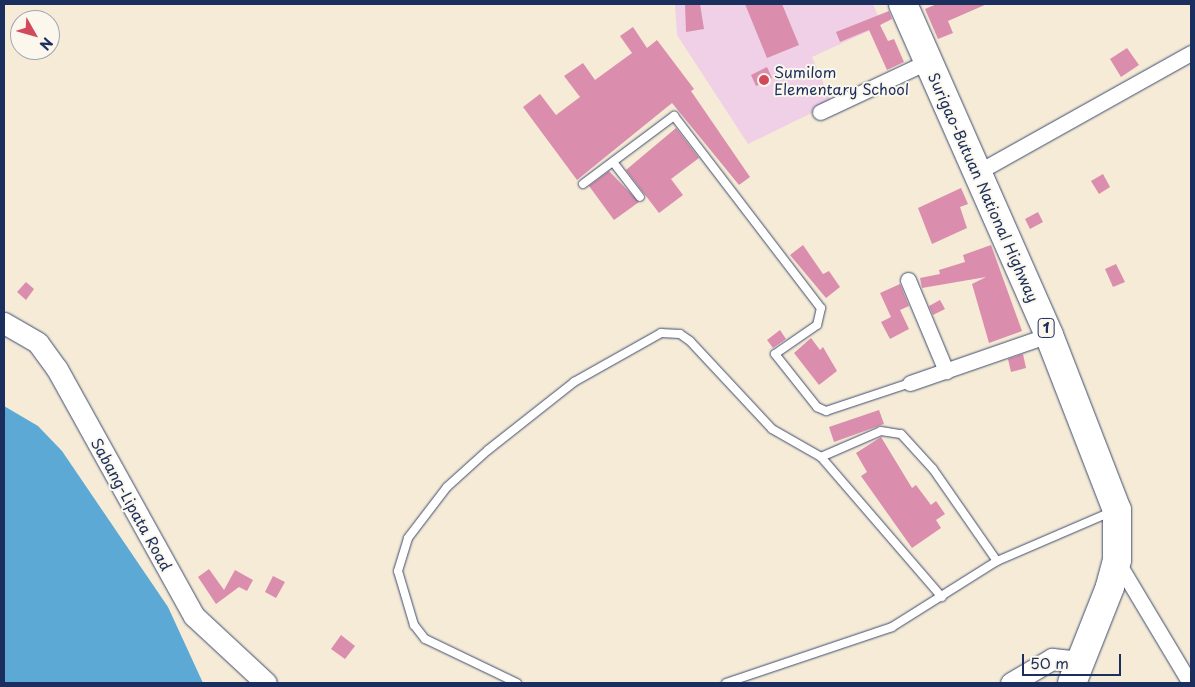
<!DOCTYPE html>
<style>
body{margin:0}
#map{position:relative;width:1195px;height:687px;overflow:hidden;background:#f5ebd6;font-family:"Playpen Sans",sans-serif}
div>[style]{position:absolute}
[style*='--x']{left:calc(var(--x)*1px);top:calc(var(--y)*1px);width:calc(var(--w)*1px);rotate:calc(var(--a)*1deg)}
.built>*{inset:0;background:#efd0e6}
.water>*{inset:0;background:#5da9d6}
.building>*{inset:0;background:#db8dae}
.roads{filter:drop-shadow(0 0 1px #3c4b70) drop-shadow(0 0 1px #3c4b70)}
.lane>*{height:8px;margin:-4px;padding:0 4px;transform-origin:4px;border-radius:4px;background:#fff}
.street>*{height:15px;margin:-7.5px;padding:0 7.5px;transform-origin:7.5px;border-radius:7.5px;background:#fff}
.secondary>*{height:21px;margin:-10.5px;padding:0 10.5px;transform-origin:10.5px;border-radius:10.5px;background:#fff}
.highway>*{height:28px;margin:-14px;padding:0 14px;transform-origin:14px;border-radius:14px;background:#fff}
.dots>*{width:14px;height:14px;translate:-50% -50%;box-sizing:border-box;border:2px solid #fbf7ec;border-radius:50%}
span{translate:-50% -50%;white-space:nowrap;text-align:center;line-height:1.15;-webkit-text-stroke:4px #fbf7ec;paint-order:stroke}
.shield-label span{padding:1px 4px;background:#fbf7ec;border:1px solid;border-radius:4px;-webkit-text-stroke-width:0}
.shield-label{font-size:14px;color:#1b2f5e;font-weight:700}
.poi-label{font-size:15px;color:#1b2f5e}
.left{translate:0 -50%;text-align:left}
.street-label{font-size:15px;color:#1b2f5e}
.frame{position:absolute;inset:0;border:5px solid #1b2f5e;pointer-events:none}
.north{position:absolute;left:10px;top:10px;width:50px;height:50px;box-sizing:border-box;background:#fbf7ec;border:1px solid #a1a7b3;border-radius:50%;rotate:128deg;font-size:14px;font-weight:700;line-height:20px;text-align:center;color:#1b2f5e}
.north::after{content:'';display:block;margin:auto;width:18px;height:22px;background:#d1495b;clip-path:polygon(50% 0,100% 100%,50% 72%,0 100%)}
.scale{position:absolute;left:1022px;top:654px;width:99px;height:22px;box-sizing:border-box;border:2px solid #1b2f5e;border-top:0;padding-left:6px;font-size:15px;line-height:18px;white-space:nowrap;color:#1b2f5e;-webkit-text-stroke:4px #fbf7ec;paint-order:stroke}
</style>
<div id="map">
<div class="built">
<i style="clip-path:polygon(675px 4px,873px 4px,882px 25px,812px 57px,832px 103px,748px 144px,677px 35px)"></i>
</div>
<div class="water">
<i style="clip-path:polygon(4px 406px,38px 426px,62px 451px,168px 607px,203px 683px,4px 683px)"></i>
</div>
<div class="building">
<i style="clip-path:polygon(685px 4px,700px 4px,704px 29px,686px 32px)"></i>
<i style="clip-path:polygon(745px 4px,782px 4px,799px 45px,767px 58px)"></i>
<i style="clip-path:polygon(937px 4px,987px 4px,948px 21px,953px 33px,938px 39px,925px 9px)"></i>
<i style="clip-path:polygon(889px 11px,892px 19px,880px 25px,888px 41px,894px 39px,904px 62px,887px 70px,869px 30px,840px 42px,836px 32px)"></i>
<i style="clip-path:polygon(633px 27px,647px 48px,657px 40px,694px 89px,691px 91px,750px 177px,739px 185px,672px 103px,577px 180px,523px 107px,540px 94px,556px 115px,580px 97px,564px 76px,583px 63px,595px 80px,632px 53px,620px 36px)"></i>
<i style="clip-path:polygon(1127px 48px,1139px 65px,1121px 77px,1110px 59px)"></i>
<i style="clip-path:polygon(767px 67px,772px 78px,756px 86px,751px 75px)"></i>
<i style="clip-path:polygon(676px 128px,699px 158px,671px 179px,683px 195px,659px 213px,626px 170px)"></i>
<i style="clip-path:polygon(609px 171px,639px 202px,614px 220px,589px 186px)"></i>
<i style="clip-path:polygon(1103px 174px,1110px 187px,1099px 194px,1091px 181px)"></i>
<i style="clip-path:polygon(961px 188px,968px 204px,960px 207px,967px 228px,932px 244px,918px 208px)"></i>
<i style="clip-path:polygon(1038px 212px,1043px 222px,1030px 229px,1025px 219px)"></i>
<i style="clip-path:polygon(803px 245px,823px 274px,829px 271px,840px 287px,826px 298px,790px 255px)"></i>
<i style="clip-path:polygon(991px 245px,1022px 331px,989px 343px,972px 284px,986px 277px,922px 288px,920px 278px,940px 274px,939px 270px,965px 262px,963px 255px)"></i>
<i style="clip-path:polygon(1116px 264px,1125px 282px,1113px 287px,1105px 269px)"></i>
<i style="clip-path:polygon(26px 282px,34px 289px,26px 300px,17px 292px)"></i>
<i style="clip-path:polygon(900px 284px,909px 306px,900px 310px,909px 329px,890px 339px,881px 322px,891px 317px,880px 293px)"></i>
<i style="clip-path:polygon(940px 300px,945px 309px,933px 315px,929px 306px)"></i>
<i style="clip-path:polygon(780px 330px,786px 339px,773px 348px,767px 340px)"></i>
<i style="clip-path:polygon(811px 338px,820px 350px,823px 347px,837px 371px,819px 385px,794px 353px)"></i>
<i style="clip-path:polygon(1023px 354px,1026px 368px,1011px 372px,1008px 359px)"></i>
<i style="clip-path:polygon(879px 410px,884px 424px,834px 442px,829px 427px)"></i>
<i style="clip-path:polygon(881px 437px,912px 488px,916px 485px,931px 505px,936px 501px,945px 514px,936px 520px,941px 528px,912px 548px,861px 476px,867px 472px,856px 453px)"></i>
<i style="clip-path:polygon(209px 569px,224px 590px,235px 570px,253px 580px,247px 591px,239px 587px,216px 604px,198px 577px)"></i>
<i style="clip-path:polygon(273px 576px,285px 582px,276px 598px,265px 592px)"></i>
<i style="clip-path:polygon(341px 635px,355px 646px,345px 659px,331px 649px)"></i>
</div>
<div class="roads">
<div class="lane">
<i style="--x:613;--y:162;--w:44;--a:52.4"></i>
<i style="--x:583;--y:184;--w:114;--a:-36.8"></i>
<i style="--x:674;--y:116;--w:242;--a:52.6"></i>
<i style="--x:821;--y:308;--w:17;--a:103"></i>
<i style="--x:817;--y:325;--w:51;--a:145.4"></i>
<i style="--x:775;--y:354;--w:68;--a:51.6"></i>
<i style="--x:817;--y:407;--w:10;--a:24"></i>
<i style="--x:826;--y:411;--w:89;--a:-18.4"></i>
<i style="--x:821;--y:457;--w:65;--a:-23.4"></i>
<i style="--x:881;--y:431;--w:20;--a:9"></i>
<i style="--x:901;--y:434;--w:47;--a:47.6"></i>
<i style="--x:933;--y:469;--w:112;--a:55.2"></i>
<i style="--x:517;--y:683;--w:102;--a:-154.4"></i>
<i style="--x:425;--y:639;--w:18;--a:-128"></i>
<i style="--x:414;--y:625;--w:56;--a:-106.5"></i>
<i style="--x:398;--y:571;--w:34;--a:-73"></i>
<i style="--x:408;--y:538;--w:64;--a:-52.6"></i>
<i style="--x:447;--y:487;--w:55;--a:-42.1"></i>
<i style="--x:488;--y:450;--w:110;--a:-38.3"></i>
<i style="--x:574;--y:382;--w:100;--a:-29.4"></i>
<i style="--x:661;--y:333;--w:19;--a:3"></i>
<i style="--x:680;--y:334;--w:12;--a:35"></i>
<i style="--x:690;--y:341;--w:120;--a:47"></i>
<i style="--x:772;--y:429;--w:56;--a:29.7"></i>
<i style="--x:821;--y:457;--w:185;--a:49.2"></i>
<i style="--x:726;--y:683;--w:175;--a:-18.6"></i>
<i style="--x:892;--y:627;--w:124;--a:-32.2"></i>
<i style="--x:997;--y:561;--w:126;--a:-23.3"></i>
</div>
<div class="street">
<i style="--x:820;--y:112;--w:120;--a:-25.1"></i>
<i style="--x:978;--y:172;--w:244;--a:-29.2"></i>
<i style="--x:908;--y:280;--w:99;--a:67.3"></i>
<i style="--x:910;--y:383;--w:147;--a:-19.1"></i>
<i style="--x:1117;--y:561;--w:142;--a:59.1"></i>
</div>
<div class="secondary">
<i style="--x:4;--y:323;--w:39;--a:30"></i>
<i style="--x:38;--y:343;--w:32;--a:54"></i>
<i style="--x:57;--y:369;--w:282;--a:61"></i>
<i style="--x:194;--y:616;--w:98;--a:42.9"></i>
<i style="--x:1011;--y:683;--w:48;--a:-30.3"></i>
<i style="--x:1052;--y:659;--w:29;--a:6"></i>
</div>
<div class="highway">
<i style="--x:903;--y:4;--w:362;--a:66.2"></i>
<i style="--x:1049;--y:335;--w:188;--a:68.8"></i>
<i style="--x:1117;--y:510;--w:50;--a:90"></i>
<i style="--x:1117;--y:560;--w:28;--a:105"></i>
<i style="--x:1110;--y:587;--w:103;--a:111.6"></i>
</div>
</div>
<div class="dots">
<i style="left:764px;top:80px;background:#d1495b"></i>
</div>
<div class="shield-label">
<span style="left:1046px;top:328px">1</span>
</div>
<div class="poi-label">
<span class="left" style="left:774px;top:80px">Sumilom<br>Elementary School</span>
</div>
<div class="street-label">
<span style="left:984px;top:187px;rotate:66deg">Surigao-Butuan National Highway</span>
<span style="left:132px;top:504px;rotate:61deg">Sabang-Lipata Road</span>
</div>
<div class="frame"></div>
<div class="north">N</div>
<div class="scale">50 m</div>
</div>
